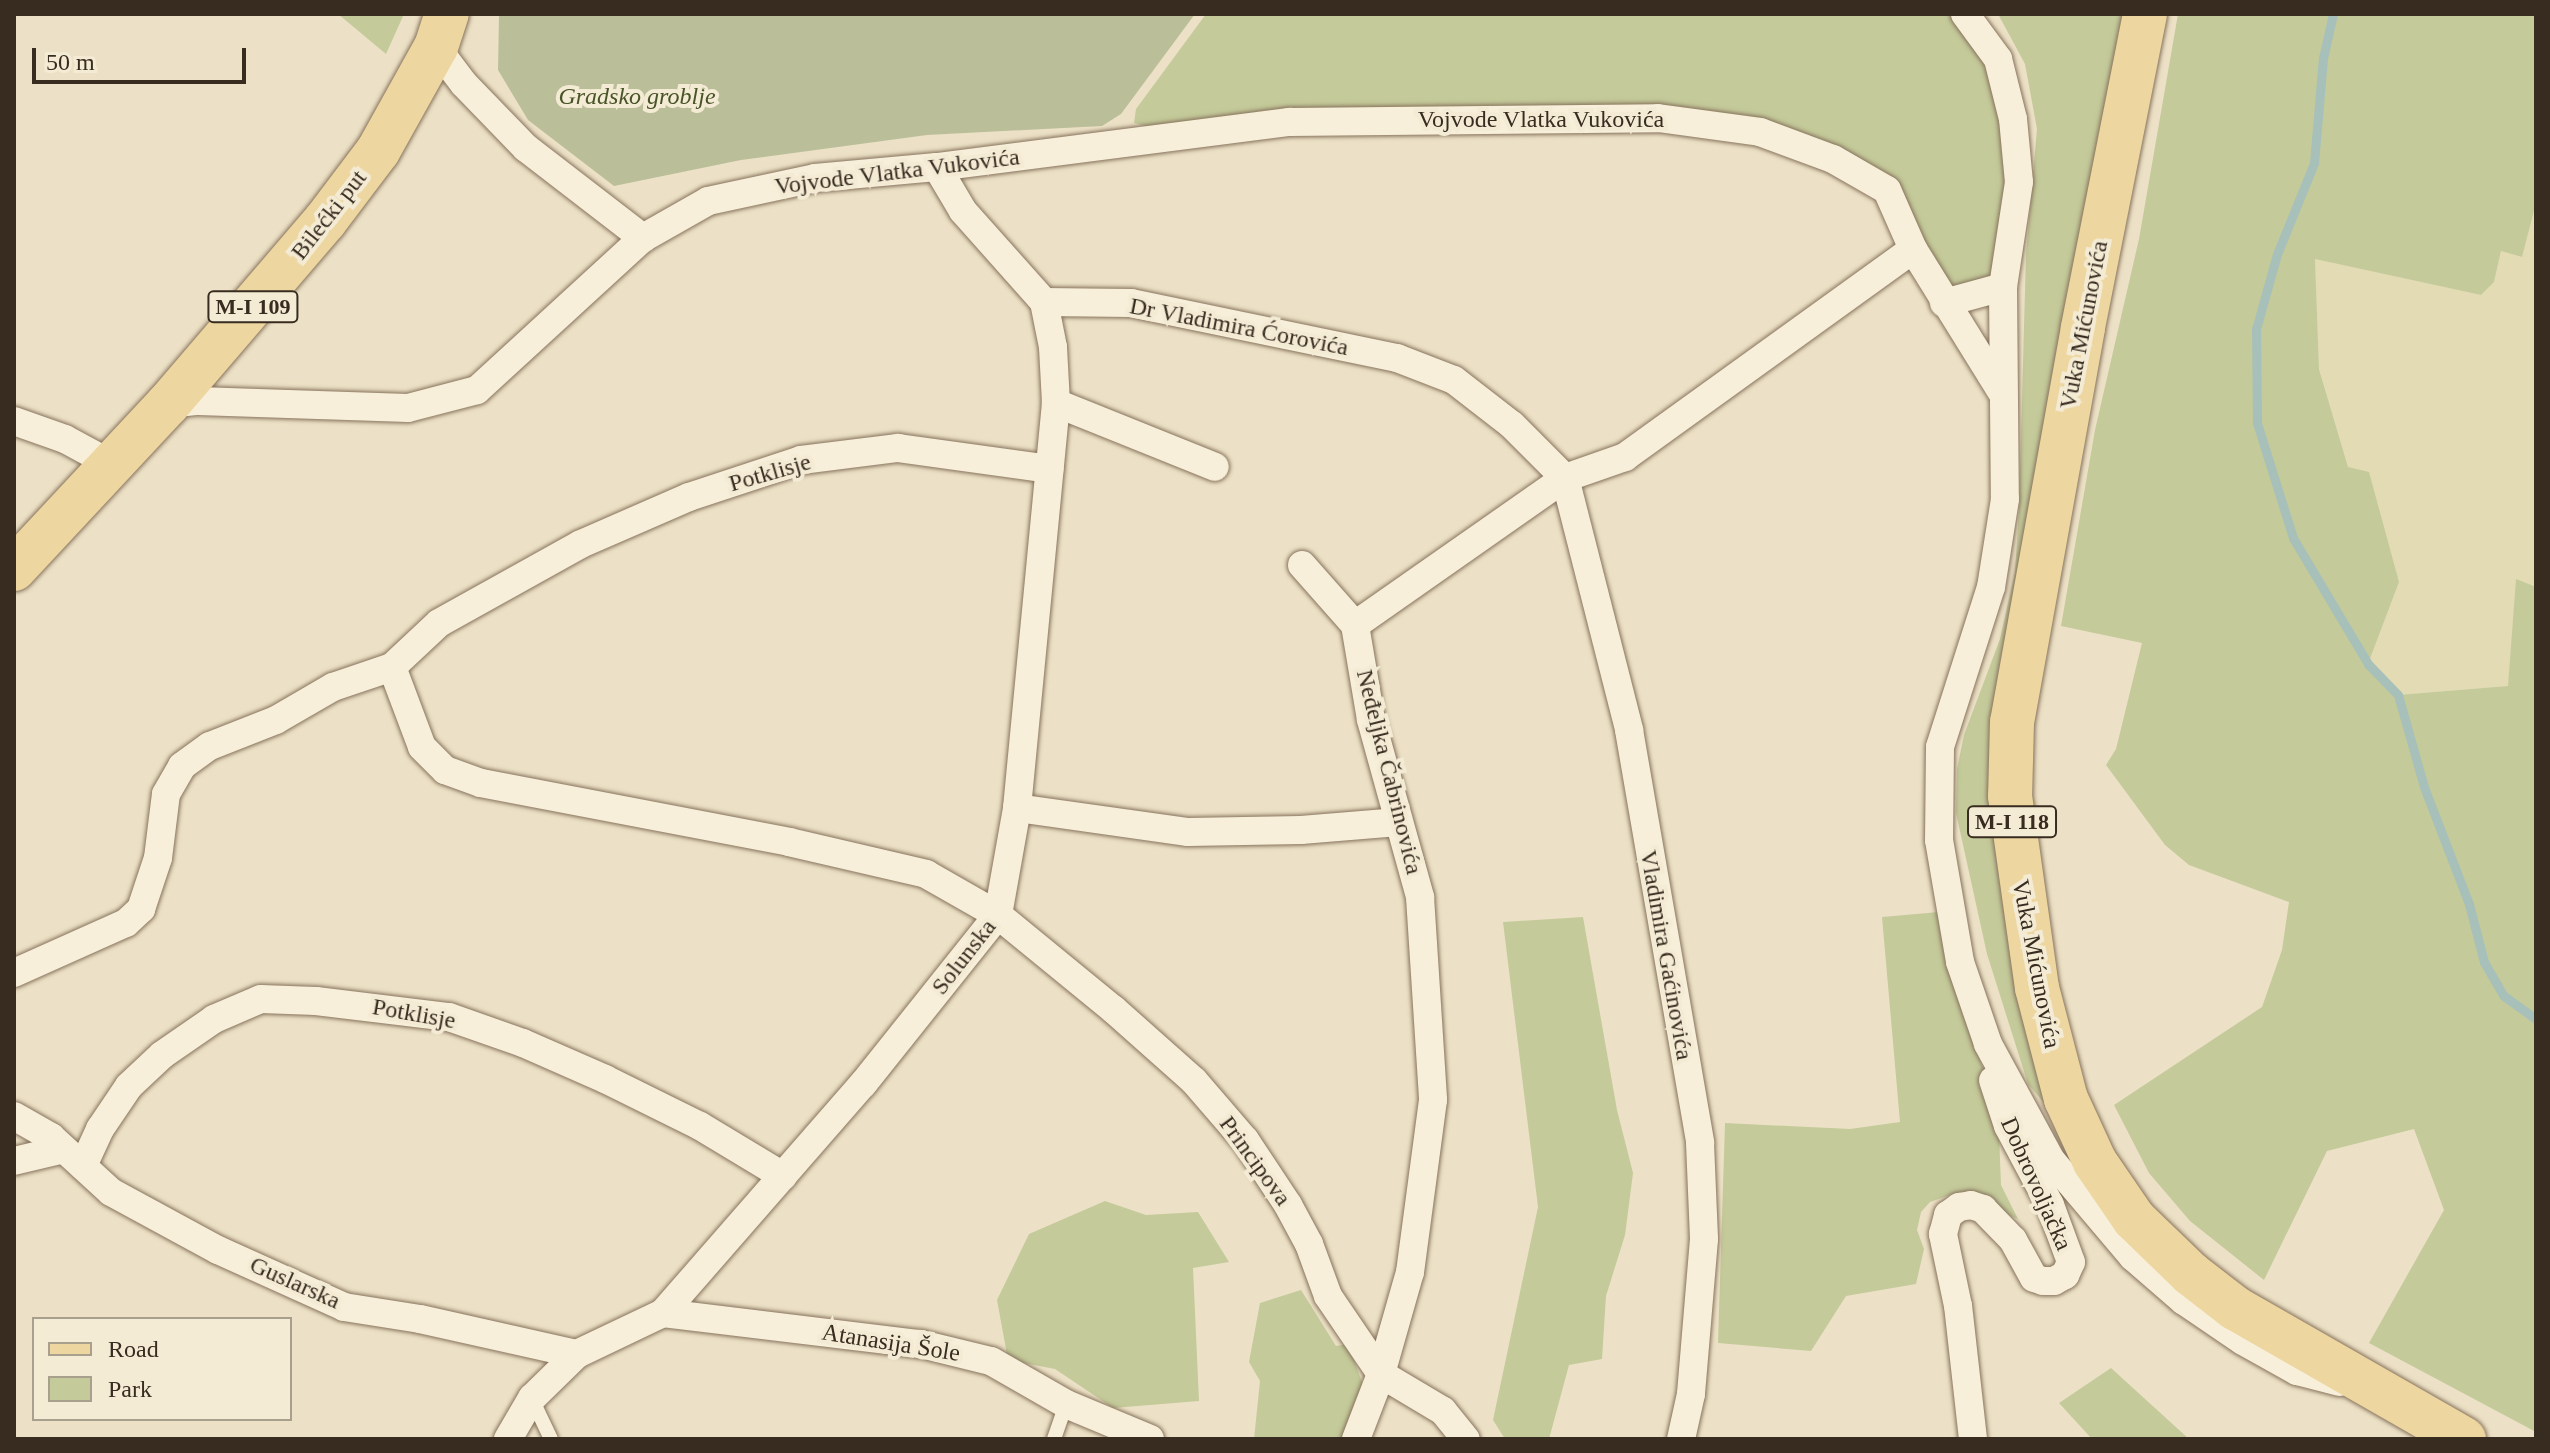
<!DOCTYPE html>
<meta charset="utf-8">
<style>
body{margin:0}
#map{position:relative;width:2550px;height:1453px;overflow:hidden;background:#ece1c6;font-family:Georgia,serif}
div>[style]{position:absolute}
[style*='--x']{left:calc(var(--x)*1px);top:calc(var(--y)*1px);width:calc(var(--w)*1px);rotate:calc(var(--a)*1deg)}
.farmland>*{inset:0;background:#e2dbb4}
.green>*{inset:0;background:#c4ca9a}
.cemetery>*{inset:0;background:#bbbf99}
.stream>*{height:9px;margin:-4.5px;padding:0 4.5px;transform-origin:4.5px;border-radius:4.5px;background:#a7c0b9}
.roads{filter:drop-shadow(0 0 2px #87735d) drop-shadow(0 0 2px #87735d)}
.lane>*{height:14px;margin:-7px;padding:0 7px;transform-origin:7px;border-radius:7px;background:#f7efd9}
.street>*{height:28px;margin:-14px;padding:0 14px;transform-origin:14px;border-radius:14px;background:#f7efd9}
.primary>*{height:44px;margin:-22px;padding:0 22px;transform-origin:22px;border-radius:22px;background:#edd6a0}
span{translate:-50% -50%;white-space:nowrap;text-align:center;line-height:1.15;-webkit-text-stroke:8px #f4ebd5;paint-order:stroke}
.shield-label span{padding:2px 6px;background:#f4ebd5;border:2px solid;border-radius:6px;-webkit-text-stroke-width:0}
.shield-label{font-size:22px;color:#382c20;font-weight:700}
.park-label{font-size:24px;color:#485327;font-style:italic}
.street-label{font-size:24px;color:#382c20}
.frame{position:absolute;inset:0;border:16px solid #382c20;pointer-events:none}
.legend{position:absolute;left:32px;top:1317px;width:260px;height:104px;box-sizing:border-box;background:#f4ebd5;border:2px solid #a99f8d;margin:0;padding:10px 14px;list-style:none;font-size:24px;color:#382c20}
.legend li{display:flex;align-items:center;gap:16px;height:40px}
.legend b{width:40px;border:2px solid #a99f8d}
.scale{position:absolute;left:32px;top:48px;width:214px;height:36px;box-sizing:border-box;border:4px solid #382c20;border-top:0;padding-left:10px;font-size:24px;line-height:28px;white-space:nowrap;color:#382c20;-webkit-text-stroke:6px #f4ebd5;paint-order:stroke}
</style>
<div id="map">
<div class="farmland">
<i style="clip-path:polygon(2536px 203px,2536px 587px,2516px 580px,2509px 686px,2398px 695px,2368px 664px,2399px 582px,2348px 467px,2319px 368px,2315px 259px,2481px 295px,2494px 282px,2501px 251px,2522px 257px)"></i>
</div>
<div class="green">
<i style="clip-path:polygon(338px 14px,404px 14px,386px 54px)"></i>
<i style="clip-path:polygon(1206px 14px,1954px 14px,1989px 63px,2011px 181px,1996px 281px,1947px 291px,1894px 183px,1761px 127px,1153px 128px,1134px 123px,1136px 109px)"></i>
<i style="clip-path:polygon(1998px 14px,2130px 14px,1999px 749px,2056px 1117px,2028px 1084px,1987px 954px,1956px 813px,1957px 769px,1964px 735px,2000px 639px,2015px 572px,2019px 510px,2026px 254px,2037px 129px,2025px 64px)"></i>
<i style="clip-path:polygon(2178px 14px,2536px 14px,2536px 203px,2522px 257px,2501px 251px,2494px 282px,2481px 295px,2315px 259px,2319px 369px,2348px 467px,2369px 472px,2399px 582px,2368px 664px,2398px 695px,2508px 686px,2516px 579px,2536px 587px,2536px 1432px,2369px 1343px,2444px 1210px,2414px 1129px,2327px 1151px,2264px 1280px,2190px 1221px,2149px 1173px,2114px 1105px,2262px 1007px,2282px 950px,2289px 902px,2189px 865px,2165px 845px,2106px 765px,2116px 749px,2142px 643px,2061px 626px,2095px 430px,2139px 239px)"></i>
<i style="clip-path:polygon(1939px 912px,1962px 1013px,1998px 1108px,2001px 1185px,2018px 1219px,1965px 1197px,1950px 1195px,1930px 1202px,1921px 1212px,1917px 1230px,1924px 1249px,1916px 1284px,1846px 1296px,1811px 1351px,1718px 1343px,1725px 1123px,1850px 1129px,1900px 1122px,1882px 917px)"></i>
<i style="clip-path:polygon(1583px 917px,1617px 1110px,1633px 1173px,1625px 1235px,1606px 1296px,1602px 1359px,1569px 1365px,1549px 1439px,1505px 1439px,1493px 1420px,1538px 1207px,1503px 922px)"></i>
<i style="clip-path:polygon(1105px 1201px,1146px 1215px,1198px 1212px,1229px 1262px,1193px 1268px,1199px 1401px,1113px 1408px,1055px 1369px,1008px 1360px,997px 1300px,1029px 1234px)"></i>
<i style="clip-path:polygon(1301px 1290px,1336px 1346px,1348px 1344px,1369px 1401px,1355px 1439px,1254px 1439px,1260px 1381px,1249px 1362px,1260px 1303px)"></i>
<i style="clip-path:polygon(2111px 1368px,2189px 1439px,2092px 1439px,2059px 1403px)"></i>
</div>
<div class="cemetery">
<i style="clip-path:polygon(499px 14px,1195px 14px,1121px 114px,1102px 126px,927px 135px,741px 160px,614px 186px,528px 120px,498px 70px)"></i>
</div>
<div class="stream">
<i style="--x:2333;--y:14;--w:45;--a:102.8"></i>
<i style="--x:2323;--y:58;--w:105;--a:94.9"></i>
<i style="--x:2314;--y:163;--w:98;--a:112.1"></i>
<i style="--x:2277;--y:254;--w:78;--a:105.6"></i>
<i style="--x:2256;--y:329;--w:94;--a:89.4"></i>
<i style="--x:2257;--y:423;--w:121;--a:72.6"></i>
<i style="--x:2293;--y:538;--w:147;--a:59.2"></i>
<i style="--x:2368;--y:664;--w:43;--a:45.9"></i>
<i style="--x:2398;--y:695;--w:96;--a:74.2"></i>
<i style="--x:2424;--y:787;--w:125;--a:69"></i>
<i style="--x:2469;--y:904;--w:60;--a:75.5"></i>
<i style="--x:2484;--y:962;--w:39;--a:60"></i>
<i style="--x:2504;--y:996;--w:39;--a:36"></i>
</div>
<div class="roads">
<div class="lane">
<i style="--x:532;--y:1399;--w:44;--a:64.6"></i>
<i style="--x:1054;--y:1439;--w:37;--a:-71"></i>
</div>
<div class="street">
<i style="--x:1965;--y:14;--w:56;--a:53.7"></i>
<i style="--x:1998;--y:59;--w:62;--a:76"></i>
<i style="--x:2013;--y:119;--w:63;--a:84.6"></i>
<i style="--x:2019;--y:182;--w:106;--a:98.7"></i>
<i style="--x:2003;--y:287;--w:212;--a:89.5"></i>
<i style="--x:2005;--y:499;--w:89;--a:99"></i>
<i style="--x:1991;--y:587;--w:168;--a:107.7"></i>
<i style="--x:1940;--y:747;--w:93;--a:90.6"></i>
<i style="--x:1939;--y:840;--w:124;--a:80.2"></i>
<i style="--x:1960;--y:962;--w:87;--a:71.1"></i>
<i style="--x:1988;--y:1044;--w:132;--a:61.5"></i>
<i style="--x:2051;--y:1160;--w:127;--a:49.8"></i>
<i style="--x:2133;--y:1257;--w:67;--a:40.8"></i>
<i style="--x:2184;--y:1301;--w:71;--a:34.1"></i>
<i style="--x:2243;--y:1341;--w:62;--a:29.1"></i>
<i style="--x:2297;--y:1371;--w:44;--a:14.3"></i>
<i style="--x:436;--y:47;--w:46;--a:52.9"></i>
<i style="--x:464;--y:84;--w:89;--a:45.9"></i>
<i style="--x:526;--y:148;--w:148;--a:37.6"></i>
<i style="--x:937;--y:167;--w:51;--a:59.4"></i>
<i style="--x:963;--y:211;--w:122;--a:48.3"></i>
<i style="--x:1044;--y:302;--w:87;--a:0.7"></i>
<i style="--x:1131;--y:303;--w:272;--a:11.7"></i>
<i style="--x:1397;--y:358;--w:61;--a:21.1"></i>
<i style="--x:1454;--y:380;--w:73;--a:37.8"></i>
<i style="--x:1512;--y:425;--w:75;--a:45"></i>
<i style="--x:1944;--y:303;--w:61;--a:-15.2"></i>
<i style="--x:1056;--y:403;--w:171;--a:21.9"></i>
<i style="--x:168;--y:404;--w:30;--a:-6"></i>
<i style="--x:198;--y:401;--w:210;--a:1.9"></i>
<i style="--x:408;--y:408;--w:71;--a:-14.6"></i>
<i style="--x:477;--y:390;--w:225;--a:-42.5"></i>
<i style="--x:643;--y:238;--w:75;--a:-29.6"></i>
<i style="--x:708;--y:201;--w:109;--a:-12.1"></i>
<i style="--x:815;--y:178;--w:122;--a:-5.2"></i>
<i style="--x:937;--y:167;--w:355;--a:-7.3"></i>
<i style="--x:1289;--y:122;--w:369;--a:-0.6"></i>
<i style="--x:1658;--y:118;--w:103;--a:7.8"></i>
<i style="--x:1760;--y:132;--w:78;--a:20.3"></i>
<i style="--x:1833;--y:159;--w:62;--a:29.9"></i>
<i style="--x:1887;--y:190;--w:64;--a:66.2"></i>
<i style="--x:1913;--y:249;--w:167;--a:58.2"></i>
<i style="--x:14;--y:421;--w:54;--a:19.4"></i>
<i style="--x:65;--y:439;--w:52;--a:28.5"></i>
<i style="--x:1565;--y:478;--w:260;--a:75.7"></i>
<i style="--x:1629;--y:730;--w:419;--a:80.2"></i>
<i style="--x:1700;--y:1143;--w:96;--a:87.6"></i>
<i style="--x:1704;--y:1239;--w:156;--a:94.8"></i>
<i style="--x:1691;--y:1394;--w:46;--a:102.5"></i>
<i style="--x:1302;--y:565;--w:80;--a:48.5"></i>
<i style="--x:1355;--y:625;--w:96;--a:80.4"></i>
<i style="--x:1371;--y:720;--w:184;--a:74.5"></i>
<i style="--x:1420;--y:897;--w:203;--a:86.3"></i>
<i style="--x:1433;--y:1100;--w:174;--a:97.6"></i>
<i style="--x:1410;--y:1272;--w:106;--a:105.9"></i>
<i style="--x:1381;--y:1374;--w:70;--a:111"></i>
<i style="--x:1355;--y:625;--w:256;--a:-35"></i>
<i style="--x:1565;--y:478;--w:64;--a:-19.3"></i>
<i style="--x:1625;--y:457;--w:355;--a:-35.8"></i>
<i style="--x:392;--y:667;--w:85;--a:69.4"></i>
<i style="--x:422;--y:747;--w:33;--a:45"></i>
<i style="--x:445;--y:770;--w:38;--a:20"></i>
<i style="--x:481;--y:783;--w:314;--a:10.8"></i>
<i style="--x:789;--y:842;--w:141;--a:13.1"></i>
<i style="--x:926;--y:874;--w:83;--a:29.7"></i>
<i style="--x:998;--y:915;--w:149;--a:39.3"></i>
<i style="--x:1113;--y:1009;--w:108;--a:41.6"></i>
<i style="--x:1194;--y:1081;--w:78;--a:49.2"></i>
<i style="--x:1245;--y:1140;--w:78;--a:56.5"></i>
<i style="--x:1288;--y:1205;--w:44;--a:61.7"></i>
<i style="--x:1309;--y:1244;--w:55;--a:69.9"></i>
<i style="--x:1328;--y:1296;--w:94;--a:55.8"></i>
<i style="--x:1381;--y:1374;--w:72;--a:30.8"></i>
<i style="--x:1443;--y:1411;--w:36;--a:51"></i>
<i style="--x:1017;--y:808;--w:173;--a:8"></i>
<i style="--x:1188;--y:832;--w:113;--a:-1"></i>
<i style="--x:1301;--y:830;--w:98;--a:-4.7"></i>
<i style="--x:14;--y:973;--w:123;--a:-24.1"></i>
<i style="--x:126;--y:923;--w:21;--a:-43"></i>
<i style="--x:141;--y:909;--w:54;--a:-71.6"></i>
<i style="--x:158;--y:858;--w:64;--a:-82.9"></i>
<i style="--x:166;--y:794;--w:32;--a:-60"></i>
<i style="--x:182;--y:766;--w:34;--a:-36"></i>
<i style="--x:210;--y:746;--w:71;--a:-21.5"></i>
<i style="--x:276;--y:720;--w:66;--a:-30.1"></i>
<i style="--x:333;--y:687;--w:62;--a:-18.7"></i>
<i style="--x:392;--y:667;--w:64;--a:-43.1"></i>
<i style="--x:439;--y:623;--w:162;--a:-29.1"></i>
<i style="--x:581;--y:544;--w:118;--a:-23.5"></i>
<i style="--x:689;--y:497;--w:118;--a:-18.3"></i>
<i style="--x:801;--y:460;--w:98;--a:-7.1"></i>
<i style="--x:898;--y:448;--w:153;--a:7.9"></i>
<i style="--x:14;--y:1116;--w:43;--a:29.6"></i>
<i style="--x:51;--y:1137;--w:81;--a:42.5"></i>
<i style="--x:111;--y:1192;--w:122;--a:28.5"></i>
<i style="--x:218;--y:1250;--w:138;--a:24.3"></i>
<i style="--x:344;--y:1307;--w:77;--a:9"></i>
<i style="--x:420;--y:1319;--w:161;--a:12.6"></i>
<i style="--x:14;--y:1161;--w:51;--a:-13.5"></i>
<i style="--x:83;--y:1166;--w:41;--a:-65.3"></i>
<i style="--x:100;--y:1129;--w:52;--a:-56"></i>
<i style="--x:129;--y:1086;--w:45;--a:-43.2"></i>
<i style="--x:162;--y:1055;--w:63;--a:-34.7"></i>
<i style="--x:214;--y:1019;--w:51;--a:-23.1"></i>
<i style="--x:261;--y:999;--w:55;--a:2.1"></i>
<i style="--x:316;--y:1001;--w:134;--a:6.9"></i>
<i style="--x:449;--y:1017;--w:78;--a:19.4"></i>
<i style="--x:523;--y:1043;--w:90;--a:23.7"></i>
<i style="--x:605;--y:1079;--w:106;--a:26.3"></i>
<i style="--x:700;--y:1126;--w:97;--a:31.1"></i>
<i style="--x:663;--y:1313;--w:260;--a:6.9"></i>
<i style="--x:921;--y:1344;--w:72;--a:13.7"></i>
<i style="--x:991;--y:1361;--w:86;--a:29.8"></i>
<i style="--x:1066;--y:1404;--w:91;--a:22.6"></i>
<i style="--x:508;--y:1439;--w:48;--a:-59.7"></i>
<i style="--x:532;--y:1398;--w:63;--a:-44.4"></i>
<i style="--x:577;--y:1354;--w:95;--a:-25.5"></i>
<i style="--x:663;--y:1313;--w:304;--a:-48.9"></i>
<i style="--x:863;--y:1084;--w:216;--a:-51.4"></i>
<i style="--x:998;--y:915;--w:109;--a:-79.9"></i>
<i style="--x:1017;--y:808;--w:407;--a:-84.5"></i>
<i style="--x:1056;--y:403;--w:56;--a:-93.1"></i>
<i style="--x:1053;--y:347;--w:46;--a:-101.3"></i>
<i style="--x:1973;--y:1439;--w:134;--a:-96.4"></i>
<i style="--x:1958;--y:1306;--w:74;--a:-101.8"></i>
<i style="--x:1943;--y:1234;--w:20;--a:-75"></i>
<i style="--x:1948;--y:1215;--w:14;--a:-36"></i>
<i style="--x:1959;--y:1207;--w:12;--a:-9"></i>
<i style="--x:1971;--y:1205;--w:13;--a:18"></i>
<i style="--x:1983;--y:1209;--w:43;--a:45.9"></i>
<i style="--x:2013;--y:1240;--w:43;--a:61.1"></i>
<i style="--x:2034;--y:1278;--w:9;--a:18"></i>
<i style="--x:2043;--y:1281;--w:11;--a:0"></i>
<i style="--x:2054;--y:1281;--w:13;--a:-29"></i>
<i style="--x:2065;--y:1275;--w:14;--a:-65"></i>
<i style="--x:2071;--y:1262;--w:61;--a:-110.2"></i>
<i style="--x:2050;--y:1205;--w:89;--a:-118"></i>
<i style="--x:2008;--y:1126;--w:48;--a:-108.1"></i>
</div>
<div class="primary">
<i style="--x:2145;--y:14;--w:320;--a:101.2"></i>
<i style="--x:2083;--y:328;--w:400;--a:100.2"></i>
<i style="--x:2012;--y:722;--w:74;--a:91.5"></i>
<i style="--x:2010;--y:796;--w:194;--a:82"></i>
<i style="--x:2037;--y:988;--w:115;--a:75.4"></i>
<i style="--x:2066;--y:1099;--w:69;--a:65.3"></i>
<i style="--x:2095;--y:1162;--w:69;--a:55.6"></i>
<i style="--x:2134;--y:1219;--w:79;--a:44"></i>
<i style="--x:2191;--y:1274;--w:56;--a:37.7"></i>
<i style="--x:2235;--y:1308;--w:264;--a:29.8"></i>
<i style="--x:14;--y:569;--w:226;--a:-47"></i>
<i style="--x:168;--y:404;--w:241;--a:-49.4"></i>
<i style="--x:325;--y:221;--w:88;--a:-52.9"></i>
<i style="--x:378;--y:151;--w:119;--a:-60.9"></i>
<i style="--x:436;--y:47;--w:35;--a:-72"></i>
</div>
</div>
<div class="shield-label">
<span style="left:253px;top:307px">M-I 109</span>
<span style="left:2012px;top:822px">M-I 118</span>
</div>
<div class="park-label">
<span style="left:637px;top:97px">Gradsko groblje</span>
</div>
<div class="street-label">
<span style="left:1541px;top:120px">Vojvode Vlatka Vukovića</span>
<span style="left:897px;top:172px;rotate:-7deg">Vojvode Vlatka Vukovića</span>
<span style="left:329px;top:215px;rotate:-52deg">Bilećki put</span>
<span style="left:2084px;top:325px;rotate:-79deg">Vuka Mićunovića</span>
<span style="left:1239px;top:327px;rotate:11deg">Dr Vladimira Ćorovića</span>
<span style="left:770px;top:473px;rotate:-16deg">Potklisje</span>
<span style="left:1389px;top:772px;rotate:76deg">Neđeljka Čabrinovića</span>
<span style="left:1666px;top:955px;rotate:80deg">Vladimira Gaćinovića</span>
<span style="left:964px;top:957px;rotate:-52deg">Solunska</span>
<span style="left:2036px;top:964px;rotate:79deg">Vuka Mićunovića</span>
<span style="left:414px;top:1014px;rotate:10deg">Potklisje</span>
<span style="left:1255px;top:1161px;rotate:54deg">Principova</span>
<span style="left:2036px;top:1184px;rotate:66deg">Dobrovoljačka</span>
<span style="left:295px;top:1283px;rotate:24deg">Guslarska</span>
<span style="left:891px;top:1343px;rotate:9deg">Atanasija Šole</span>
</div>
<div class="frame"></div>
<ul class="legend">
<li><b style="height:10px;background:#edd6a0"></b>Road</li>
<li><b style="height:22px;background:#c4ca9a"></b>Park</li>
</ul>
<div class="scale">50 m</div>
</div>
